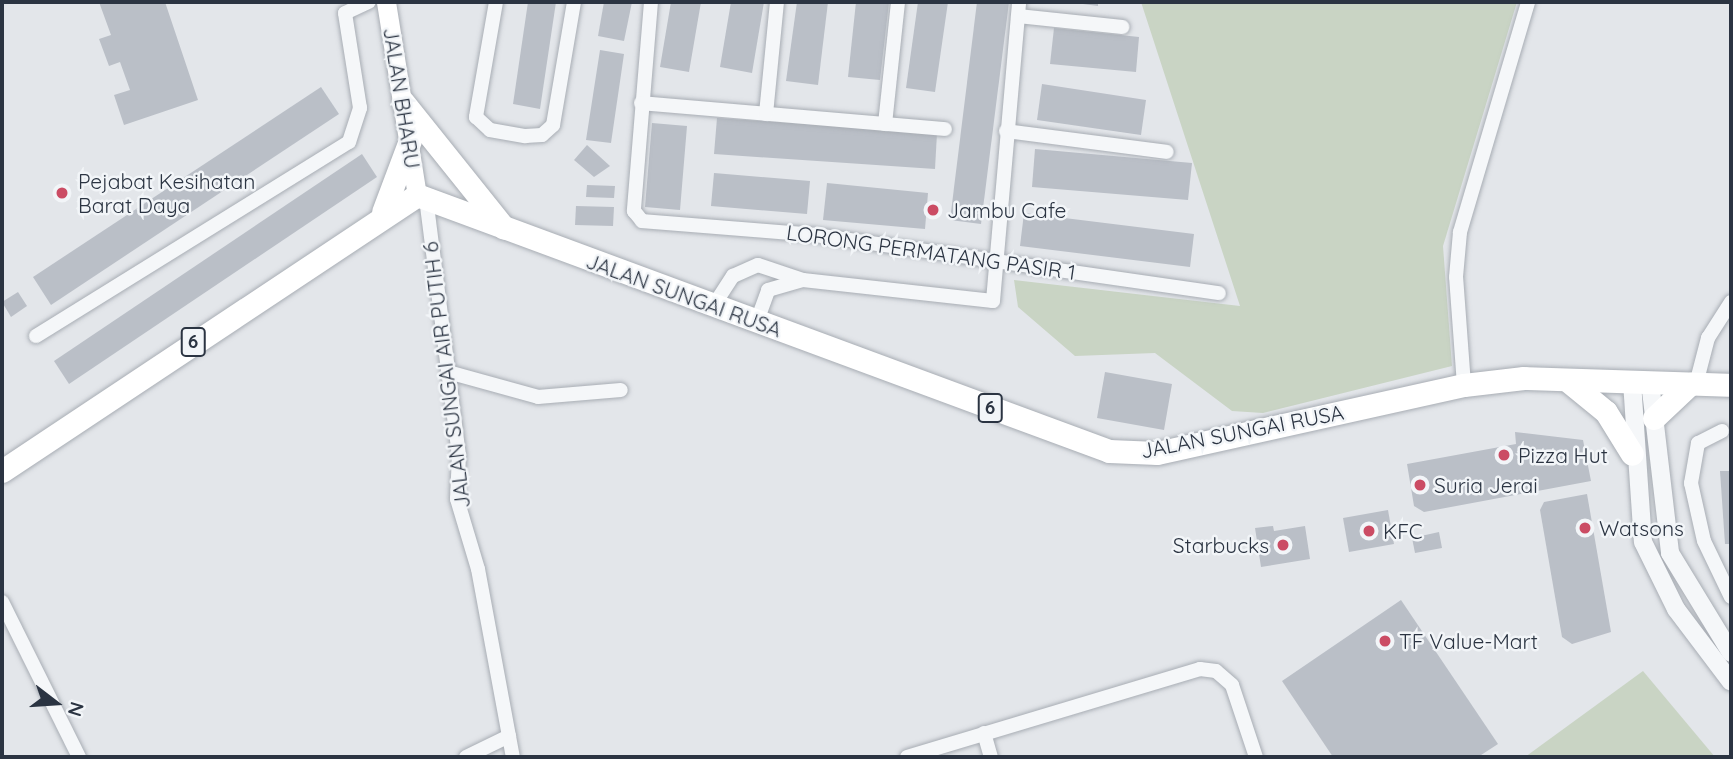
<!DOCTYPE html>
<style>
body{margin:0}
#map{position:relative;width:1733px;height:759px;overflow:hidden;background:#e3e6ea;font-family:Quicksand,sans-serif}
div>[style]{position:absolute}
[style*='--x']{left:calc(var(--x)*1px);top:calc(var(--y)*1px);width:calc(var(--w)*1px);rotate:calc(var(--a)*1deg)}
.green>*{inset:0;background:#c9d4c4}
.building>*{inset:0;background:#babfc7}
.roads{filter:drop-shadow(0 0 2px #a8adb4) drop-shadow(0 0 2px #a8adb4)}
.minor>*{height:14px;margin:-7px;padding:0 7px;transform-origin:7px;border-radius:7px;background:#f5f7f9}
.tertiary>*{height:18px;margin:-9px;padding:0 9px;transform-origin:9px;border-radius:9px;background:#f5f7f9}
.secondary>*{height:19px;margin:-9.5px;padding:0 9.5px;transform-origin:9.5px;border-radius:9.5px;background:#fff}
.primary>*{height:23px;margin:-11.5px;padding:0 11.5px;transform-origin:11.5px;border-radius:11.5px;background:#fff}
.dots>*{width:19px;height:19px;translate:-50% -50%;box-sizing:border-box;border:4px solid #f2f5f8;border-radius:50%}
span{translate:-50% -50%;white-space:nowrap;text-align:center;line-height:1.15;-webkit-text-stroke:5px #f2f5f8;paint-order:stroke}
.shield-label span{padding:2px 5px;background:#f2f5f8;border:2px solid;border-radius:5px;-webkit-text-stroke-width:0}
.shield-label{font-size:19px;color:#2b3442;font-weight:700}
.street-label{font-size:21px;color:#2b3442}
.poi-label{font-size:21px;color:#2b3442}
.left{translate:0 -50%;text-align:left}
.right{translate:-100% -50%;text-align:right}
.frame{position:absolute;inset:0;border:4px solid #2b3442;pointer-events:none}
.north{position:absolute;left:21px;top:668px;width:70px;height:70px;-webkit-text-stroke:5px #f2f5f8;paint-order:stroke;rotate:107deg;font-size:19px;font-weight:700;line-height:28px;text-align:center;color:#2b3442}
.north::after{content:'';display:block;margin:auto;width:24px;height:32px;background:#2b3442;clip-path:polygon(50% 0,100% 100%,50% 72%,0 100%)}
</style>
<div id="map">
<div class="green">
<i style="clip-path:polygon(1141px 2px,1517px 2px,1443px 246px,1452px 366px,1263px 413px,1232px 411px,1155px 353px,1075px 356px,1018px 307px,1014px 280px,1240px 306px)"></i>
<i style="clip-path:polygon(1643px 671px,1715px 757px,1525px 757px)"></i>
</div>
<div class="building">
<i style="clip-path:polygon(99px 2px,165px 2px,198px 100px,124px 125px,114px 95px,130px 90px,120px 62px,109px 66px,99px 39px,111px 35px)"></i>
<i style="clip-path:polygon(528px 2px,556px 2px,540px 109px,513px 104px)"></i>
<i style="clip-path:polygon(604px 2px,632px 2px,624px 41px,598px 36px)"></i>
<i style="clip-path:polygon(671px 2px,701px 2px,689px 72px,660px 67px)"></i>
<i style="clip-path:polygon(731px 2px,764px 2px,752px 73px,720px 67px)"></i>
<i style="clip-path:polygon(797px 2px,828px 2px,818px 85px,786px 81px)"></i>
<i style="clip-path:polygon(856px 2px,889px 2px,880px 80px,848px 77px)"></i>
<i style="clip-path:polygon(918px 2px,948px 2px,935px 92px,906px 88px)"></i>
<i style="clip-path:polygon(977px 2px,1009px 2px,981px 224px,950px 220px)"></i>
<i style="clip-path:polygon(1068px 2px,1098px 2px,1098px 6px)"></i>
<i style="clip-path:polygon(1054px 28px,1139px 37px,1136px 72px,1050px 64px)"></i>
<i style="clip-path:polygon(600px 50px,624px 54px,611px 143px,586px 140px)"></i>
<i style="clip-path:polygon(1042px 84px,1146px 100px,1141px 135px,1037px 120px)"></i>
<i style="clip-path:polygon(321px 87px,339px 114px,51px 305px,33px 277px)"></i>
<i style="clip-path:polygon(717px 118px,937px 133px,935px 169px,714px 154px)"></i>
<i style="clip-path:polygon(652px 123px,687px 126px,680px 210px,645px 207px)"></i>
<i style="clip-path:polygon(587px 145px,610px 166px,594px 177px,574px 160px)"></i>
<i style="clip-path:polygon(1035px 149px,1192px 163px,1188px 200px,1032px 187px)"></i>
<i style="clip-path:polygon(362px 154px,377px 177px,69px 384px,54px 361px)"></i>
<i style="clip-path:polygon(714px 173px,810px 181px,807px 214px,711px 206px)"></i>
<i style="clip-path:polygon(827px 183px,928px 193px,925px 229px,823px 220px)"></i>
<i style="clip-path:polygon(587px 185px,615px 186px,614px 198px,586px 197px)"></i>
<i style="clip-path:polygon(576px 206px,614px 207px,613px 226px,575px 225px)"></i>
<i style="clip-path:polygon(1024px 213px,1194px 234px,1190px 267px,1020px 246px)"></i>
<i style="clip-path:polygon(18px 292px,27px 306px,11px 317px,2px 302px)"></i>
<i style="clip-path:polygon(1105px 372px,1172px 384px,1164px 430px,1097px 418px)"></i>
<i style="clip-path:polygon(1515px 432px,1583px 440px,1591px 481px,1424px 512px,1414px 506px,1407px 464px,1516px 444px)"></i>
<i style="clip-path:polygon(1720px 471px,1731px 471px,1731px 544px,1725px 544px)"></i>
<i style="clip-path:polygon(1587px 494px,1611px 632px,1572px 644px,1562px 637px,1540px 510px,1544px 502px)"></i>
<i style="clip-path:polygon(1388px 510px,1394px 544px,1349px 552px,1343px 518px)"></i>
<i style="clip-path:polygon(1273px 526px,1274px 531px,1305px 526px,1310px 559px,1261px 567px,1255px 528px)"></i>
<i style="clip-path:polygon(1439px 532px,1442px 548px,1415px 553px,1412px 538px)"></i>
<i style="clip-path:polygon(1401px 600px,1498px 744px,1478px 757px,1333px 757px,1282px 681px)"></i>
</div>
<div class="roads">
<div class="minor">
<i style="--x:496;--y:2;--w:117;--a:99.9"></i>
<i style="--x:476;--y:117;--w:19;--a:43"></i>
<i style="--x:490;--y:130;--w:36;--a:10"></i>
<i style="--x:525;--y:136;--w:17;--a:-3"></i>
<i style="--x:542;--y:135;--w:15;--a:-42"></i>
<i style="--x:553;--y:125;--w:125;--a:-80.3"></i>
<i style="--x:651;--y:2;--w:210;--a:94.7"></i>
<i style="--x:634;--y:211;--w:13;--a:51"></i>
<i style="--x:642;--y:221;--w:174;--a:4.6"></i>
<i style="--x:815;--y:235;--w:408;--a:8.2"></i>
<i style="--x:1018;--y:16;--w:105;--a:6"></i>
<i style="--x:641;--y:103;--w:305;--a:4.9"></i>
<i style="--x:766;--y:114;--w:113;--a:-84.4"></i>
<i style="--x:885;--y:124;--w:123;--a:-83.9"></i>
<i style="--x:1006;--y:131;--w:162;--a:7.4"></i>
<i style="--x:426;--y:198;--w:259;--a:82.7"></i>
<i style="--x:459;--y:455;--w:44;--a:92.6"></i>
<i style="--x:457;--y:499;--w:73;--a:73.3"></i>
<i style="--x:478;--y:569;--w:191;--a:79.5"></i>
<i style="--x:714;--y:305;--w:35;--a:-57"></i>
<i style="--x:733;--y:276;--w:27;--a:-24"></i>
<i style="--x:758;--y:265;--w:47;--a:18.4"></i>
<i style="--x:757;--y:321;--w:33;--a:-70"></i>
<i style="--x:768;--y:290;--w:36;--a:-16"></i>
<i style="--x:803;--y:280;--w:191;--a:6.3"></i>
<i style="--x:993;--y:301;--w:300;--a:-85"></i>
<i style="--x:36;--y:336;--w:368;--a:-31.8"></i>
<i style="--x:349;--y:142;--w:36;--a:-72"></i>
<i style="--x:360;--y:108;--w:96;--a:-99"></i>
<i style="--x:345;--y:13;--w:26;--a:-25"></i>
<i style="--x:448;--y:372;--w:93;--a:15.5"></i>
<i style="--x:538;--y:397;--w:83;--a:-4.8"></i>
<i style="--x:1696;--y:384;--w:48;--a:-75.4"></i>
<i style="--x:1708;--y:338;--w:43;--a:-57.4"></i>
<i style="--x:1464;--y:385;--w:108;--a:-94.2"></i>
<i style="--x:1456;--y:277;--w:45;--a:-84.9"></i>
<i style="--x:1460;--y:232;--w:240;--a:-73.5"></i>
<i style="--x:1722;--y:431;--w:27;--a:153"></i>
<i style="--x:1698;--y:443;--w:41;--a:99.9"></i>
<i style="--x:1691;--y:483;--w:59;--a:77.4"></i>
<i style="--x:1704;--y:541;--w:62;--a:64.3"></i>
<i style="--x:2;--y:602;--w:173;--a:63.6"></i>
<i style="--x:984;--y:733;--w:25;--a:74"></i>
<i style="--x:466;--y:757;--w:48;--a:-26"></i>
<i style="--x:907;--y:757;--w:306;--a:-16.7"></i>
<i style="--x:1200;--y:669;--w:16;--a:7"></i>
<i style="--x:1216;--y:671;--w:21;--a:41"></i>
<i style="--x:1232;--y:685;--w:76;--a:71.6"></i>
</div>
<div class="tertiary">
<i style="--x:1632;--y:382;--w:160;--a:86.1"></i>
<i style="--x:1643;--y:542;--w:75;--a:63.8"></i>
<i style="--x:1676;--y:609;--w:91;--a:53"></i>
<i style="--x:1650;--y:382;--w:172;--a:83.3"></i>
<i style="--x:1670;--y:553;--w:117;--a:58.6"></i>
</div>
<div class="secondary">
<i style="--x:386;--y:2;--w:195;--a:80.9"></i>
</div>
<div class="primary">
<i style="--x:403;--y:102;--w:161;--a:51.3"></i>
<i style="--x:383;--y:212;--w:77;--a:-69.4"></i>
<i style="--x:1567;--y:380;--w:50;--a:39.4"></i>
<i style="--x:1606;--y:412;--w:49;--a:58.2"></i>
<i style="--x:1654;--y:418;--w:50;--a:-43.4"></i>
<i style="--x:2;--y:471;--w:498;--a:-33.6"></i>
<i style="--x:417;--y:195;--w:738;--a:20.3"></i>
<i style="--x:1109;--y:451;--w:48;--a:2.4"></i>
<i style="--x:1157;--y:453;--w:314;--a:-12.5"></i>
<i style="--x:1464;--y:385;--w:60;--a:-6.7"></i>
<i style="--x:1524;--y:378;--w:207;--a:1.9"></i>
</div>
</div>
<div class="dots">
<i style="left:62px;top:193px;background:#cb4c64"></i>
<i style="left:933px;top:210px;background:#cb4c64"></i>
<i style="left:1504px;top:455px;background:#cb4c64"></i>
<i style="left:1420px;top:485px;background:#cb4c64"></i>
<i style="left:1585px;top:528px;background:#cb4c64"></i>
<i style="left:1369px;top:531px;background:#cb4c64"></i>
<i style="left:1283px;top:545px;background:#cb4c64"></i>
<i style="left:1385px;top:641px;background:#cb4c64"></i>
</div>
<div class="shield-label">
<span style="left:193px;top:342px">6</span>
<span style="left:990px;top:408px">6</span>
</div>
<div class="street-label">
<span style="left:402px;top:98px;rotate:81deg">JALAN BHARU</span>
<span style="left:931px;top:252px;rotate:8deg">LORONG PERMATANG PASIR 1</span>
<span style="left:684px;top:295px;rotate:20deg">JALAN SUNGAI RUSA</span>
<span style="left:446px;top:375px;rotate:-97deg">JALAN SUNGAI AIR PUTIH 6</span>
<span style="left:1242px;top:431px;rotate:-11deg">JALAN SUNGAI RUSA</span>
</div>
<div class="poi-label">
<span class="left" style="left:78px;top:193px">Pejabat Kesihatan<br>Barat Daya</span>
<span class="left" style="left:947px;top:210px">Jambu Cafe</span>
<span class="left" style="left:1518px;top:455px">Pizza Hut</span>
<span class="left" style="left:1434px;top:485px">Suria Jerai</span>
<span class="left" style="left:1599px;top:528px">Watsons</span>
<span class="left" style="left:1383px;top:531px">KFC</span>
<span class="right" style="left:1269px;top:545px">Starbucks</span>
<span class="left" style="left:1399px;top:641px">TF Value-Mart</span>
</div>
<div class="frame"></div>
<div class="north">N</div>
</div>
